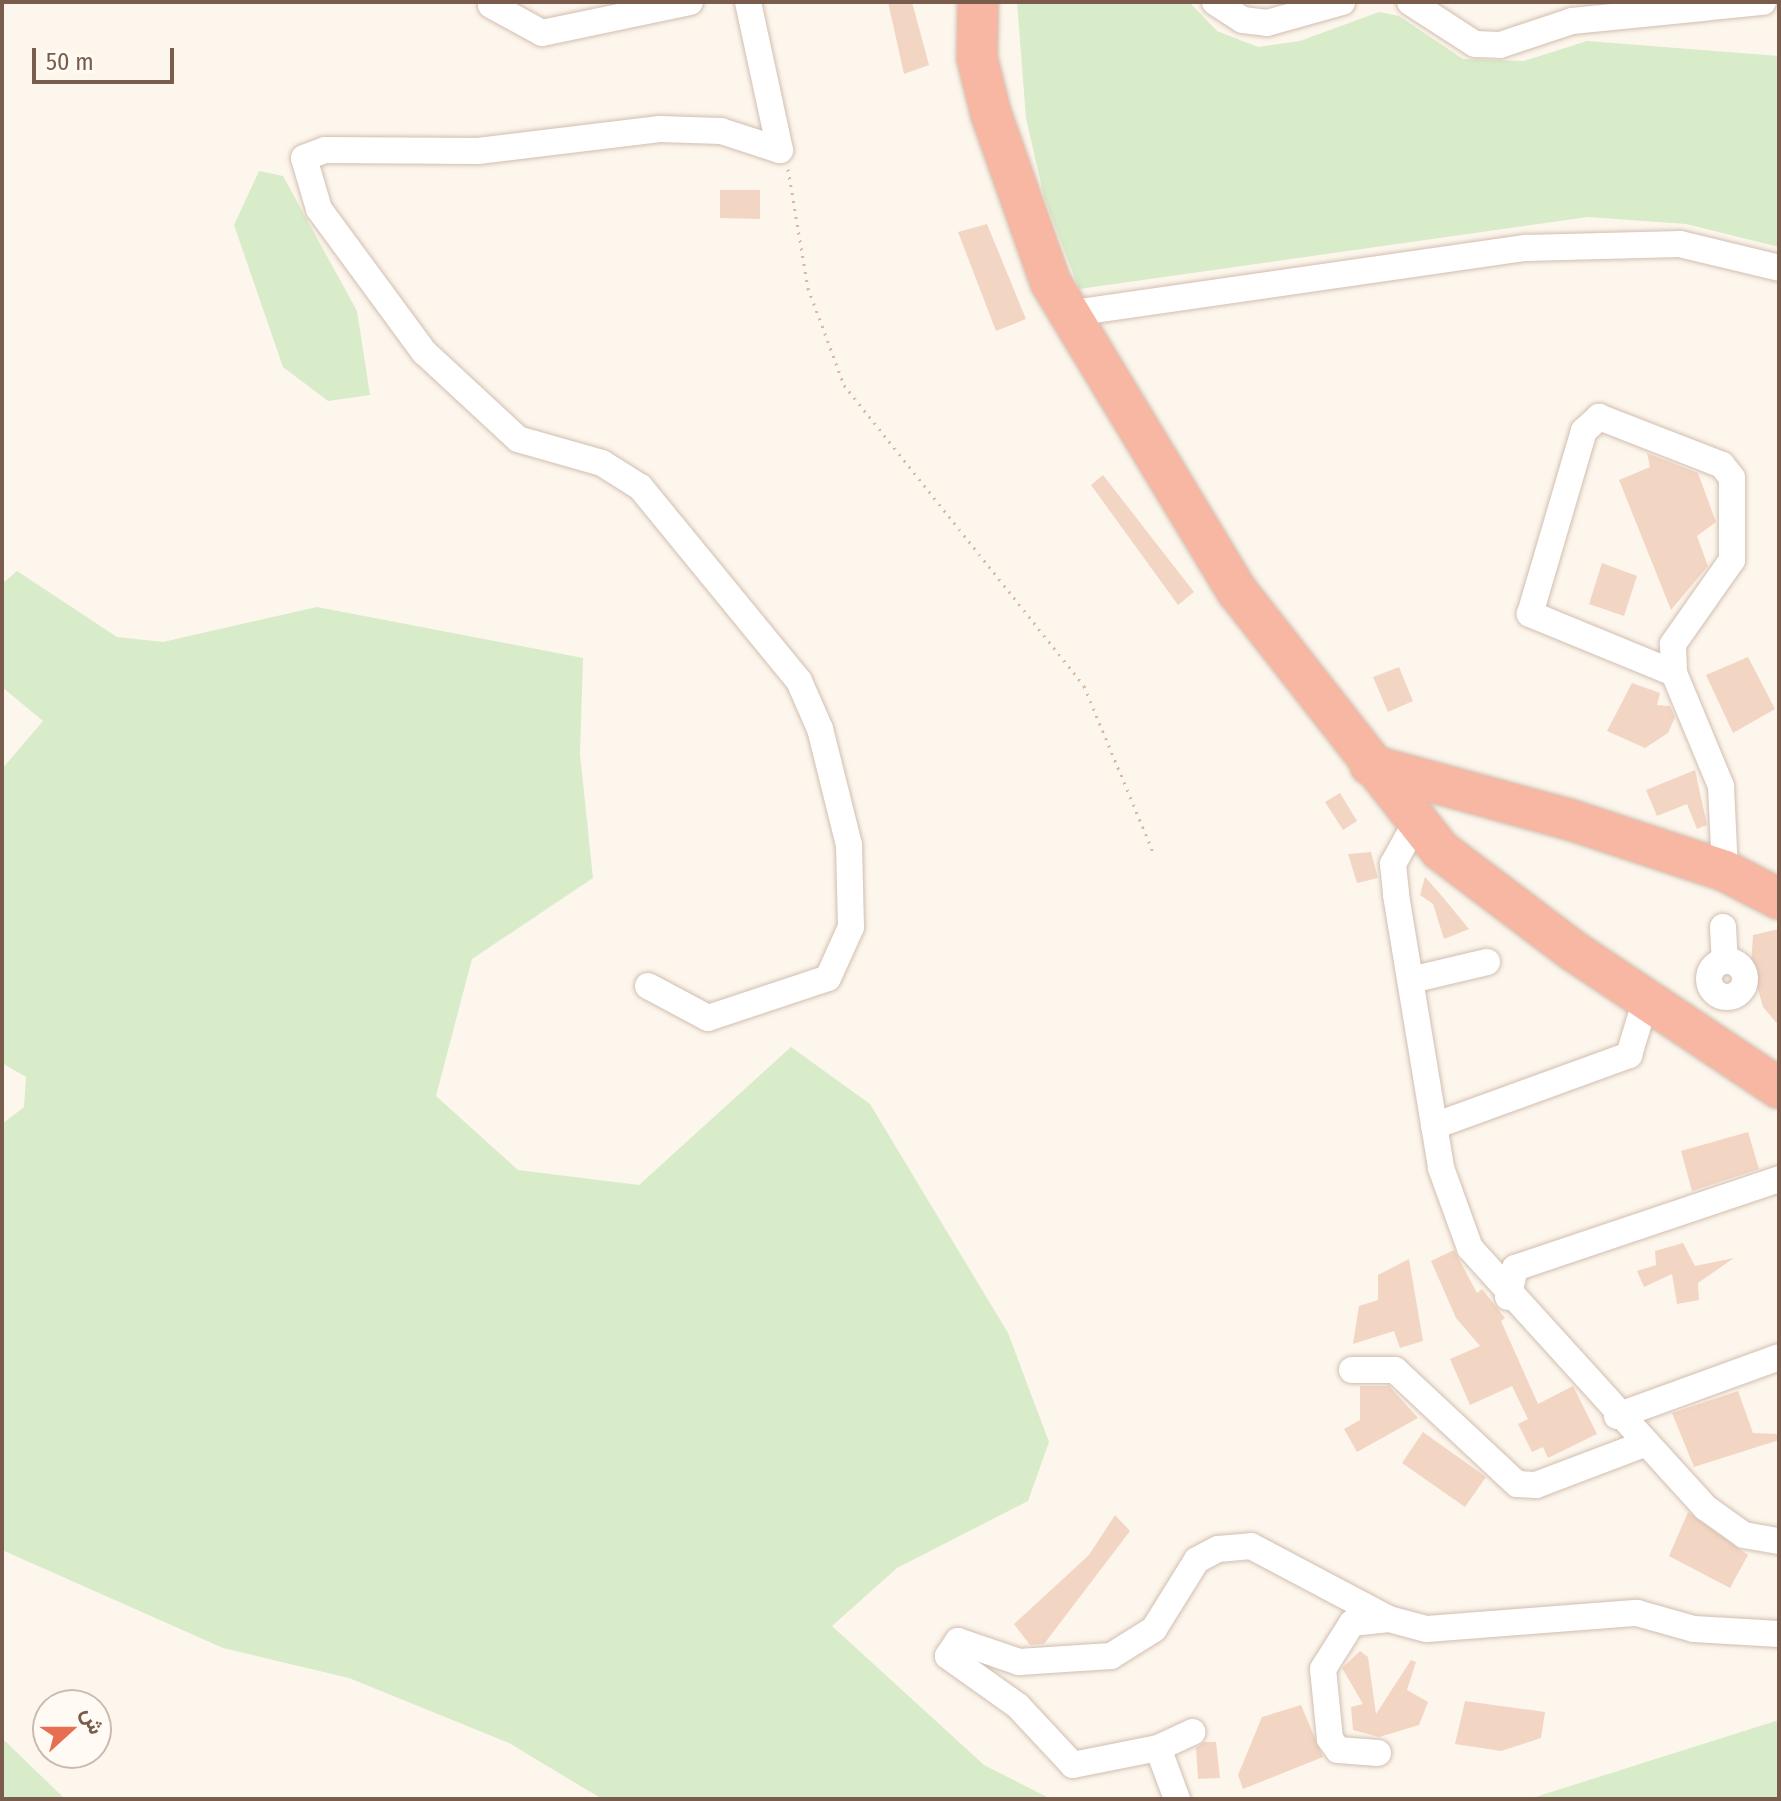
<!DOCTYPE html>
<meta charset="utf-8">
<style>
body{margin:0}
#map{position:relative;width:1781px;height:1801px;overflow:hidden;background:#fdf6ec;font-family:"Fira Sans Condensed",Vazirmatn,sans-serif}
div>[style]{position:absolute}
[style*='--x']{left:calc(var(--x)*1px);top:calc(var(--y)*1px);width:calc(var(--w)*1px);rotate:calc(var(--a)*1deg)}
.green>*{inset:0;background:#d8ecc9}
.building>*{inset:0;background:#f3d5c3}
.path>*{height:3px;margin-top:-1.5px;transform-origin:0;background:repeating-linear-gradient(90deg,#d9b8a5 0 2px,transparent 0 8px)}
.roads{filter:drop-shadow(0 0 2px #d1beb0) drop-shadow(0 0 2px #d1beb0)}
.minor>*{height:26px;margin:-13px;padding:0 13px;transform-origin:13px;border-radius:13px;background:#fff}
.minor>.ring{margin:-13px;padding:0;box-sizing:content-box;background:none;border:26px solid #fff;border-radius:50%}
.highway>*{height:40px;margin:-20px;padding:0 20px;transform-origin:20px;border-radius:20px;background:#f7b7a3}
span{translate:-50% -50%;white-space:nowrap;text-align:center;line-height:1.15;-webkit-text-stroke:6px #fffaf3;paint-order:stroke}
.frame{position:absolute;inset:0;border:4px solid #7a5c4d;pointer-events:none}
.north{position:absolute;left:32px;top:1689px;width:80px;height:80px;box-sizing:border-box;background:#fffaf3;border:2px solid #cabbb1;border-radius:50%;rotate:69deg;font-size:22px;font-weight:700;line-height:32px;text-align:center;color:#7a5c4d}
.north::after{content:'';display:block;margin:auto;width:28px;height:36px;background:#e76f51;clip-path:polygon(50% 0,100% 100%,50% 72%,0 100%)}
.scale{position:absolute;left:32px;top:48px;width:142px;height:36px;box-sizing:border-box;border:4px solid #7a5c4d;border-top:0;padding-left:10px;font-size:24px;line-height:28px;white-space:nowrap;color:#7a5c4d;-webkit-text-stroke:6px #fffaf3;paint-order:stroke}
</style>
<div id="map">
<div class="green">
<i style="clip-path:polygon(1017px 2px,1189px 2px,1217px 31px,1258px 47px,1300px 41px,1379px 12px,1399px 16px,1463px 59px,1524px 61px,1587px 41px,1779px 56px,1779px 247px,1686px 224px,1588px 217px,1079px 289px,1044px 197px,1026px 118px)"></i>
<i style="clip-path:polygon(259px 171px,283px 176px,357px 311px,370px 395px,328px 401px,283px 367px,234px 225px)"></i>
<i style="clip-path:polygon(17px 571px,117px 637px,163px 642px,317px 607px,583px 658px,580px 754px,593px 878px,472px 959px,436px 1096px,518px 1170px,639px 1185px,791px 1047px,870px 1104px,1008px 1333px,1049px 1442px,1028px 1501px,897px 1568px,832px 1626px,984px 1765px,1051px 1799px,602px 1799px,509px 1743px,349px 1678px,223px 1648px,2px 1550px,2px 1124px,24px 1107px,26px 1077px,2px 1063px,2px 769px,43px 721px,2px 687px,2px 584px)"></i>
<i style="clip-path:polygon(1779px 1720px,1779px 1799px,1529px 1799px)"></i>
<i style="clip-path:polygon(2px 1739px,6px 1742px,65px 1799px,2px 1799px)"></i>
</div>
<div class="building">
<i style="clip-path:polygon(888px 2px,912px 2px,929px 65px,904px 74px)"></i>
<i style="clip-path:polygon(720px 190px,760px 190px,760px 219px,720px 218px)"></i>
<i style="clip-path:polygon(987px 224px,1026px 319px,996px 331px,958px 232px)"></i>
<i style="clip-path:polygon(1647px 453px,1698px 473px,1716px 522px,1697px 536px,1708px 566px,1671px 610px,1619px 480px,1650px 467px)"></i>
<i style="clip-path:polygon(1103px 475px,1194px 592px,1178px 605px,1091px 485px)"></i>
<i style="clip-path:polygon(1602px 563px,1637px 576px,1624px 616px,1589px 604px)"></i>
<i style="clip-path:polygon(1748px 657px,1775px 709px,1733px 733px,1706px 675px)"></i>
<i style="clip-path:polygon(1399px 667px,1413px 701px,1388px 712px,1373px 677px)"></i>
<i style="clip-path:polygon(1632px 683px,1660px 693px,1657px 705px,1670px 706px,1675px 717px,1668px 733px,1645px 748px,1607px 731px)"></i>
<i style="clip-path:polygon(1695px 770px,1707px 825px,1697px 829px,1687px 804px,1657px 816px,1646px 790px)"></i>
<i style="clip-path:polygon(1340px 793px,1357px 821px,1343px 830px,1325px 802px)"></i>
<i style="clip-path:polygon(1371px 852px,1378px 878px,1357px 883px,1348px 854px)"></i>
<i style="clip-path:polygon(1425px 877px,1441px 895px,1469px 929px,1444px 939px,1433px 904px,1420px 895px)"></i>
<i style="clip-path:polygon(1779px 929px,1779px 1026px,1763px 1007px,1751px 965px,1753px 935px)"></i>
<i style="clip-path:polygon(1748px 1132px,1759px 1169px,1692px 1191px,1681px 1151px)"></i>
<i style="clip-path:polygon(1683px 1243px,1695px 1266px,1734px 1258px,1698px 1283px,1699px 1300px,1677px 1304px,1672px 1274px,1644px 1287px,1637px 1271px,1656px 1265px,1655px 1251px)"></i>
<i style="clip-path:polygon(1454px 1250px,1477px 1293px,1482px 1289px,1505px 1318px,1501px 1321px,1538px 1404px,1573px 1386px,1597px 1434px,1548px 1458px,1543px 1447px,1532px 1452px,1518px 1424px,1528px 1419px,1512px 1386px,1470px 1405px,1450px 1359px,1480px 1346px,1456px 1318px,1431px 1261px)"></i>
<i style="clip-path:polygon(1409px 1259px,1423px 1341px,1400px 1348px,1394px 1331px,1353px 1344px,1359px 1306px,1378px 1300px,1378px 1275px)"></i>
<i style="clip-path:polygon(1360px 1386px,1389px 1386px,1418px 1418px,1357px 1452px,1344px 1429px,1360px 1420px)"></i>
<i style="clip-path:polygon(1738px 1391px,1753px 1433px,1779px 1434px,1779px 1440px,1694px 1467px,1672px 1413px)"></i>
<i style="clip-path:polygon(1423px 1432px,1486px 1477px,1465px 1507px,1402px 1463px)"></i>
<i style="clip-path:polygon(1688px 1512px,1748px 1555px,1730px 1588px,1669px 1556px)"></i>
<i style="clip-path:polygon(1115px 1515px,1130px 1531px,1044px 1644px,1030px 1645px,1014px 1624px,1089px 1555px)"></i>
<i style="clip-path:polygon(1360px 1651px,1368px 1657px,1376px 1714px,1411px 1660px,1416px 1662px,1407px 1690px,1428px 1702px,1419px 1725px,1379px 1737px,1353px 1730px,1351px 1707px,1363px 1704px,1342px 1668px)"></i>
<i style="clip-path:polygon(1465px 1701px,1545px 1712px,1541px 1738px,1501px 1751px,1455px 1744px)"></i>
<i style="clip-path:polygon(1301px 1705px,1323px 1757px,1243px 1789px,1238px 1775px,1262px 1717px)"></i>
<i style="clip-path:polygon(1204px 1742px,1216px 1742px,1220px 1778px,1198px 1779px,1196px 1748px)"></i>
</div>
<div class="path">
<i style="--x:788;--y:169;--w:121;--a:80.5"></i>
<i style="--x:808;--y:288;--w:103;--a:69.6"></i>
<i style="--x:844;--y:385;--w:385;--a:51.4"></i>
<i style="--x:1084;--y:686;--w:180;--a:67.4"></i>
</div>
<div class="roads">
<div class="minor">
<i style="--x:1215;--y:2;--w:33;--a:33"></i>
<i style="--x:1243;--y:20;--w:24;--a:7"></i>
<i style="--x:1267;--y:23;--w:78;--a:-15.6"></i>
<i style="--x:1410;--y:2;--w:77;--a:32.9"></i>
<i style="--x:1475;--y:44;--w:25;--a:2"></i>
<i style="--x:1500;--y:45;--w:76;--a:-18.4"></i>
<i style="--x:1572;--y:21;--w:192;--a:-5.7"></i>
<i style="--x:491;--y:5;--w:58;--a:28.8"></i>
<i style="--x:542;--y:33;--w:151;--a:-11.8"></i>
<i style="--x:1066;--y:314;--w:465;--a:-8.2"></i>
<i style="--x:1526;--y:248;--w:154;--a:-1.5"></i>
<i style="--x:1680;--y:244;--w:102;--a:13.6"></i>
<i style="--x:1674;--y:673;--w:156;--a:-157.7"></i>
<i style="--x:1530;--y:614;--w:191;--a:-73.6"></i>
<i style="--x:1584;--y:431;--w:21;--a:-43"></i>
<i style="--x:1599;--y:417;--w:132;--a:21.3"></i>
<i style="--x:1722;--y:465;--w:16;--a:52"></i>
<i style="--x:1732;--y:478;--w:82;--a:90"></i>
<i style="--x:1732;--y:560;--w:103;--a:125.1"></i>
<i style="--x:1673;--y:644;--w:29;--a:88"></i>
<i style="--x:1674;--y:673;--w:122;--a:67.4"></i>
<i style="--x:1721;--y:786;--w:85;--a:87.3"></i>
<i style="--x:1415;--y:824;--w:46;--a:118.8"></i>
<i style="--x:1393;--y:864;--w:31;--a:84"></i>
<i style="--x:1396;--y:895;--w:277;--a:80.6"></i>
<i style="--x:1441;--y:1168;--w:85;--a:70.1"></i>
<i style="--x:1470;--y:1248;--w:351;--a:47.8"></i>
<i style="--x:1706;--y:1508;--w:47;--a:35.4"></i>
<i style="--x:1744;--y:1535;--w:36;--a:10"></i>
<i style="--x:1723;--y:927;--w:34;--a:87"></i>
<i class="ring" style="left:1709px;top:961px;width:10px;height:10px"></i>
<i style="--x:1415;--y:979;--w:74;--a:-13.3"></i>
<i style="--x:648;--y:986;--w:68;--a:28.1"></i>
<i style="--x:708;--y:1018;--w:126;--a:-18.4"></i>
<i style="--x:828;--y:978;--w:56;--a:-65.7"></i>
<i style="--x:851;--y:927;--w:82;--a:-91.4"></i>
<i style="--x:849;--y:845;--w:120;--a:-104"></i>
<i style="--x:820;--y:729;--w:52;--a:-113.6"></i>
<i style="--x:799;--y:681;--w:251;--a:-129.3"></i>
<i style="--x:640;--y:487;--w:45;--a:-147.7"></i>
<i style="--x:602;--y:463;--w:87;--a:-164.1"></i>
<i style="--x:518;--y:439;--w:128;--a:-137.2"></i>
<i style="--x:424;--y:352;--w:177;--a:-126.3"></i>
<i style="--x:319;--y:209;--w:53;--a:-106.4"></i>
<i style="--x:304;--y:158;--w:22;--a:-21"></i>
<i style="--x:325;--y:150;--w:153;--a:0.4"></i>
<i style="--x:478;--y:151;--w:183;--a:-6.9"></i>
<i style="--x:660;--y:129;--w:61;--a:1.9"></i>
<i style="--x:721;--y:131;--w:62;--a:17.9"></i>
<i style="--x:780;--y:150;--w:151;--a:-102.2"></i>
<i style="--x:1434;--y:1126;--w:208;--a:-20"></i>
<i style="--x:1629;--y:1055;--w:59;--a:-73.1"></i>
<i style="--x:1508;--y:1297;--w:30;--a:-76"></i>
<i style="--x:1515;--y:1268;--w:279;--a:-18.6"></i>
<i style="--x:1352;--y:1370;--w:43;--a:0"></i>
<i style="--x:1395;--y:1370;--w:167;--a:43.1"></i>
<i style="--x:1517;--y:1484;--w:19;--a:3"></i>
<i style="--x:1536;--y:1485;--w:116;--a:-20.8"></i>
<i style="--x:1617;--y:1416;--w:172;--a:-20"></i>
<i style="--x:1158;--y:1748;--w:38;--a:-25"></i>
<i style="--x:1378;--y:1753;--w:40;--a:-175.7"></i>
<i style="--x:1338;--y:1750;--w:14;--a:-126"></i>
<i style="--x:1330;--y:1739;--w:70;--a:-95.7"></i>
<i style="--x:1323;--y:1669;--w:54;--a:-57.8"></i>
<i style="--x:1352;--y:1623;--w:37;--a:-6"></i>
<i style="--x:1177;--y:1799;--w:54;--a:-110.4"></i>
<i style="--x:1158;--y:1748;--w:87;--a:168.7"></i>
<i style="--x:1073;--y:1765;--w:81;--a:-133"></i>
<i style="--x:1018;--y:1706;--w:86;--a:-144.5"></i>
<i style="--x:948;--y:1656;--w:18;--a:-56"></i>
<i style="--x:958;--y:1641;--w:65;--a:19"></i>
<i style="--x:1019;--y:1662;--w:92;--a:-3.7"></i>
<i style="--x:1111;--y:1656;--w:51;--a:-32.1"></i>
<i style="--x:1154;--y:1629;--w:81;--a:-58.1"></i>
<i style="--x:1197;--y:1560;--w:24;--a:-28"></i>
<i style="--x:1218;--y:1549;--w:33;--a:-5"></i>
<i style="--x:1251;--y:1546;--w:156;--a:27.9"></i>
<i style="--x:1389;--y:1619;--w:39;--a:15"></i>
<i style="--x:1427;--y:1629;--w:211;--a:-4.4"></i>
<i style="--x:1637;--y:1613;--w:59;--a:15.7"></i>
<i style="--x:1694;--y:1629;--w:85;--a:3.4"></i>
</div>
<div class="highway">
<i style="--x:978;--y:2;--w:56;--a:91"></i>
<i style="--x:977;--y:58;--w:58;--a:76"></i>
<i style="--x:991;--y:114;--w:179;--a:70.5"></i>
<i style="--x:1051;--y:283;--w:360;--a:58.9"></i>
<i style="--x:1237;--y:591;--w:329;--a:51.9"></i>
<i style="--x:1440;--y:850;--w:169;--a:37.1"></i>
<i style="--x:1575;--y:952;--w:245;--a:33.7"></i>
<i style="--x:1370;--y:765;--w:205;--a:15.3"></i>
<i style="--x:1568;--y:819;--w:165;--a:18.3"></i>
<i style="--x:1725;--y:871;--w:61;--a:27.4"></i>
</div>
</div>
<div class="frame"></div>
<div class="north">ش</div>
<div class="scale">50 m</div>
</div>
